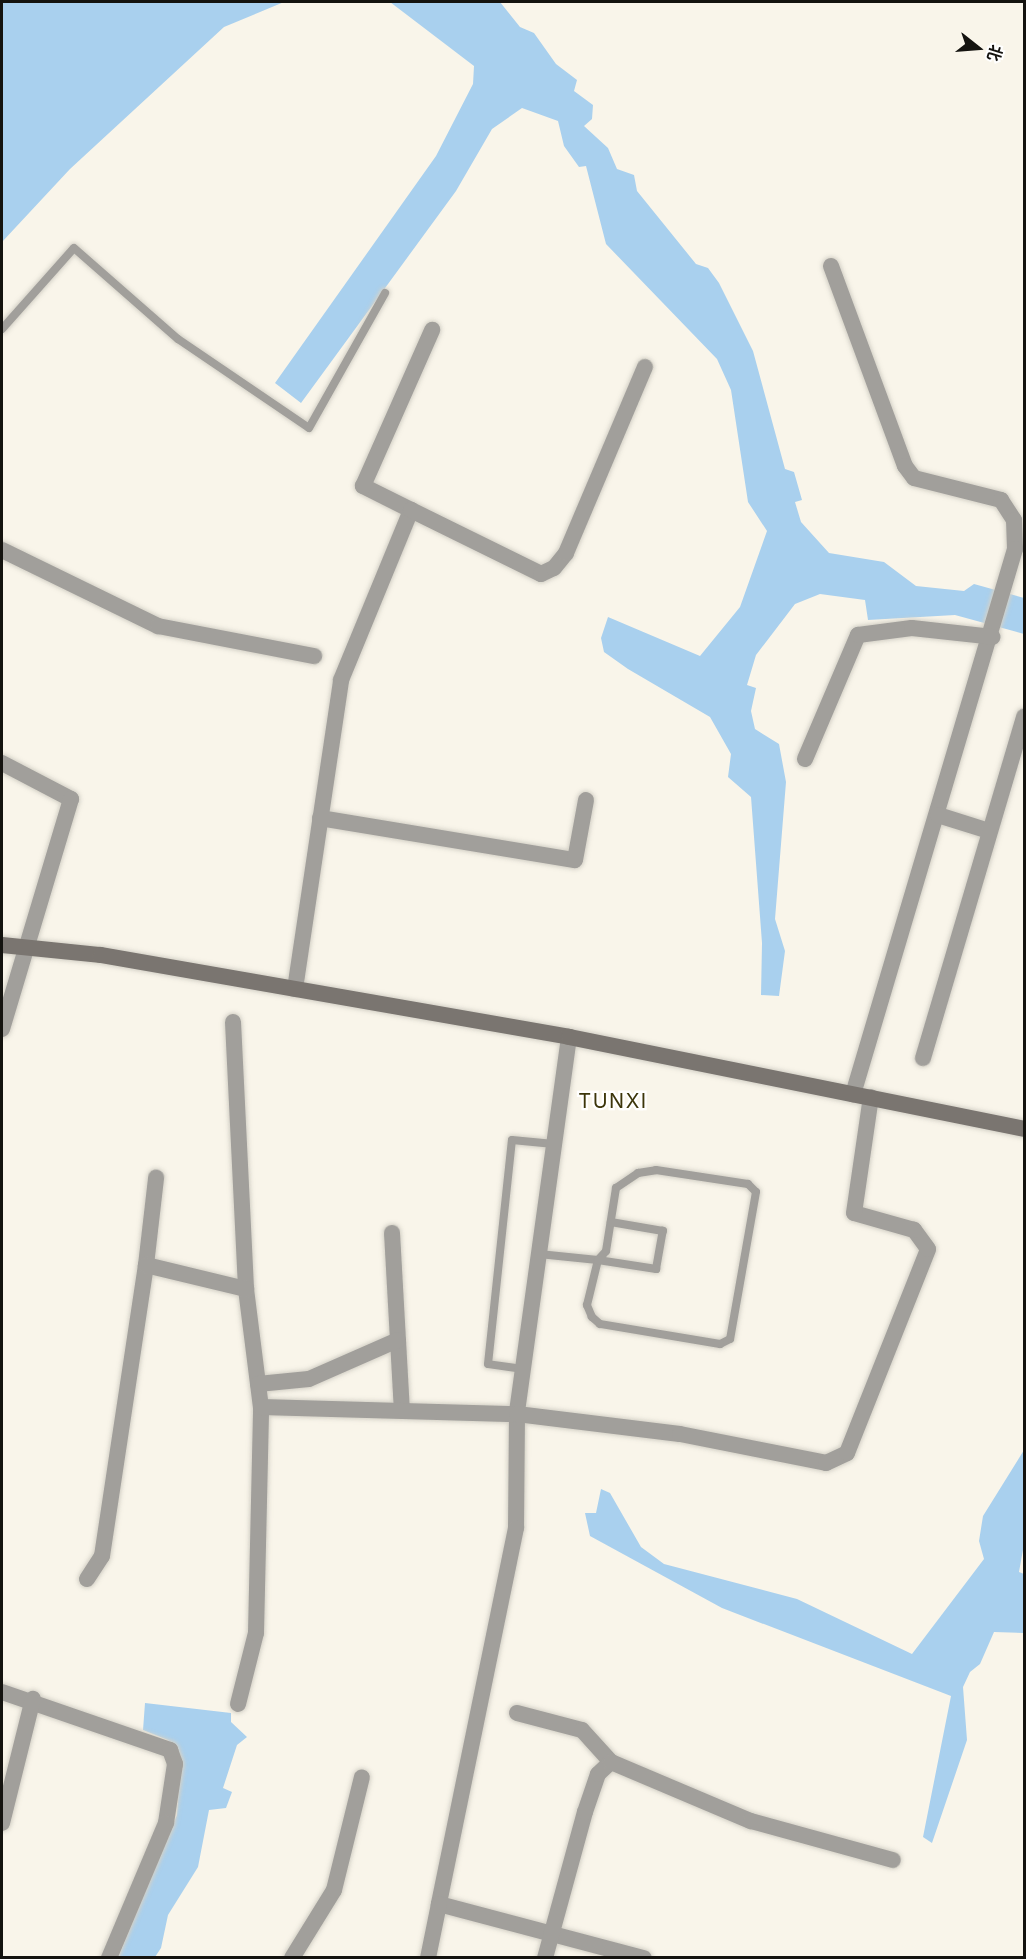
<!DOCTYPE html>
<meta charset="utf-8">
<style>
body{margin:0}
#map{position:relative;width:1026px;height:1959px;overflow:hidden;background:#f9f5ea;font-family:Inter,"Noto Sans SC",sans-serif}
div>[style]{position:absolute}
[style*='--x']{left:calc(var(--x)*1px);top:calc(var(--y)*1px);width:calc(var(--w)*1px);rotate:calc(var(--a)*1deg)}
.water>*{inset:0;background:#a9d0ee}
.roads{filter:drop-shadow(0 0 2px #d4d1c7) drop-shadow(0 0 2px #d4d1c7)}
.service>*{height:8px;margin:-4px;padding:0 4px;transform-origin:4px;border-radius:4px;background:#a19f9b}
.minor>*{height:16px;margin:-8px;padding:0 8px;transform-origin:8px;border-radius:8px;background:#a19f9b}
.secondary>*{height:16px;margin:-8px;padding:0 8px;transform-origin:8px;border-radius:8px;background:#7a7570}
span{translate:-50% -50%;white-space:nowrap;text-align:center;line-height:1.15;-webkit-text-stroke:4.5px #fff;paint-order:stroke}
.quarter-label{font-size:20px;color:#3c350a;letter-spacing:1.5px}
.frame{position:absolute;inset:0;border:3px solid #14130f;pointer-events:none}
.north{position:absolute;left:948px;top:18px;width:60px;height:60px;-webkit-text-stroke:4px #fff;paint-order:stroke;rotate:107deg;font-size:16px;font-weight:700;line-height:24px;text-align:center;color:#14130f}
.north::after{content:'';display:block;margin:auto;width:21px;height:27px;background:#14130f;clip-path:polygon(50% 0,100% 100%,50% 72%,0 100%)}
</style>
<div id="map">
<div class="water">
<i style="clip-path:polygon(2px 2px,284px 2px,224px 27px,70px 169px,2px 242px)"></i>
<i style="clip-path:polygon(390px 2px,500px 2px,520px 27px,534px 33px,556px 64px,577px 80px,574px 91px,593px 105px,592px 119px,584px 126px,608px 148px,617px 169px,634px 175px,637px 191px,696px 264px,708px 268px,719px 283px,753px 351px,785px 469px,794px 472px,802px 500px,795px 502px,801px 522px,829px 553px,884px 562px,916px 586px,964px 591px,974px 584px,1024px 598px,1024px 634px,955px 615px,868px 620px,865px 600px,820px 594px,795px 604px,756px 655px,747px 685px,756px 688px,751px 711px,755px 729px,779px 744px,786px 782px,775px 919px,785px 951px,779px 996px,761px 995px,762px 943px,751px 797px,728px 777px,731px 754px,710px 717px,628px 669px,604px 652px,601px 638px,608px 617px,700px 656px,740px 607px,767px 531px,748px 502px,731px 390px,717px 359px,606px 244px,586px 166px,579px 167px,564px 146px,558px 121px,522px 108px,492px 129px,456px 191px,301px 403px,275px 383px,436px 156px,473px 84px,474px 66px)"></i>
<i style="clip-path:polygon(1024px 1450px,1024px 1544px,1019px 1572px,1024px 1574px,1024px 1633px,994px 1632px,980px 1664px,970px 1672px,963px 1687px,967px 1740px,932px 1843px,923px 1837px,951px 1696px,722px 1608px,590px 1536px,585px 1513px,596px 1513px,601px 1489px,610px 1493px,641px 1547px,664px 1564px,797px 1599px,912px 1654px,984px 1559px,979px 1541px,983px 1516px)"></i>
<i style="clip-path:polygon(145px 1703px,231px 1713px,231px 1722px,247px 1737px,237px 1745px,223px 1788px,232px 1792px,226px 1808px,209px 1810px,198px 1867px,168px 1915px,161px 1948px,155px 1957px,118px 1958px,177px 1815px,181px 1756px,168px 1740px,143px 1730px)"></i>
</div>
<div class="roads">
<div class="service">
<i style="--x:2;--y:329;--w:108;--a:-48.4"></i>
<i style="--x:74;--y:248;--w:138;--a:41.2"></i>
<i style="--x:178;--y:339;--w:158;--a:34.2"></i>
<i style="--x:309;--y:428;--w:155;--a:-60.6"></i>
<i style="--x:539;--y:1254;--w:59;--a:5.8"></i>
<i style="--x:598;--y:1260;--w:12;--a:-48"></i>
<i style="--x:606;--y:1251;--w:64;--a:-81"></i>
<i style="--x:616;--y:1188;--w:27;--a:-34"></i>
<i style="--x:638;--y:1173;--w:18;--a:-9"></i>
<i style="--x:656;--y:1170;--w:93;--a:8.7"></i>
<i style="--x:748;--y:1184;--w:11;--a:45"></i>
<i style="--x:756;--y:1192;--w:149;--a:100"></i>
<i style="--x:730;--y:1339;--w:11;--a:153"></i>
<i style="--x:720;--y:1344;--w:122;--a:-170.5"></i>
<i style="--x:600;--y:1324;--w:11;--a:-139"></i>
<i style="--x:592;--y:1317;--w:13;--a:-113"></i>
<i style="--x:587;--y:1305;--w:46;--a:-76.3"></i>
<i style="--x:598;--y:1260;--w:59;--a:8.8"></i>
<i style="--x:656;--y:1269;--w:39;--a:-80"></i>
<i style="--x:663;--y:1231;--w:53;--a:-170.2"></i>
<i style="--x:523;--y:1369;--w:35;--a:-172"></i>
<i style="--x:488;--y:1364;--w:225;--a:-83.9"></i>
<i style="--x:512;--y:1140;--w:42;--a:5.4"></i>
</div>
<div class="minor">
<i style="--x:831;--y:266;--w:213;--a:69.7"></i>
<i style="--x:905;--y:466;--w:15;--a:53"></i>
<i style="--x:914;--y:478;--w:90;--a:14.2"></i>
<i style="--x:1001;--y:500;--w:24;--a:57"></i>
<i style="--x:1014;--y:520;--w:29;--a:88"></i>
<i style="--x:1015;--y:549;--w:569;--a:106.55"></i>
<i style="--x:411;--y:510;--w:54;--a:-153.4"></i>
<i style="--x:363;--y:486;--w:171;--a:-66.1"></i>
<i style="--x:2;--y:550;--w:174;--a:26"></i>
<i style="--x:158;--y:626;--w:159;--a:10.9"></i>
<i style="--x:805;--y:759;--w:135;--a:-66.9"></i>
<i style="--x:858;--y:635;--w:54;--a:-7.4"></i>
<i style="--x:912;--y:628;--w:81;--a:6.3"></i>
<i style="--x:2;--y:763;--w:78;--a:27.6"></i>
<i style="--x:71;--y:799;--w:240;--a:106.7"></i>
<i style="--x:938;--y:815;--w:53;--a:17.4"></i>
<i style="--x:320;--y:818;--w:258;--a:9.4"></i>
<i style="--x:575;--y:860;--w:61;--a:-79.6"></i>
<i style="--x:295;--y:989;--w:312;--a:-81.5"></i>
<i style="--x:341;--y:680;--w:184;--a:-67.6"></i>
<i style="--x:411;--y:510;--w:145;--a:26.2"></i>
<i style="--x:541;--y:574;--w:14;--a:-25"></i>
<i style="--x:554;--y:568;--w:19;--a:-51"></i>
<i style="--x:566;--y:553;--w:202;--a:-67"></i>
<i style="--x:233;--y:1022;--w:267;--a:87.2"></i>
<i style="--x:246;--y:1289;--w:119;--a:82.8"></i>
<i style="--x:569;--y:1037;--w:381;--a:97.9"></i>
<i style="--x:517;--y:1414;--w:114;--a:90.5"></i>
<i style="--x:516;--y:1528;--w:384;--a:101.6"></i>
<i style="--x:439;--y:1904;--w:212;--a:14.8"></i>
<i style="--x:923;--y:1058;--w:356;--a:-73.5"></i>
<i style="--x:392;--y:1233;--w:177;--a:86.8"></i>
<i style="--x:146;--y:1265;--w:88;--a:-83.4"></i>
<i style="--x:258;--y:1384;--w:51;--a:-5.6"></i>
<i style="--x:309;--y:1379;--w:97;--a:-23.7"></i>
<i style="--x:87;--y:1579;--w:27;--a:-57"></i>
<i style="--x:102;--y:1556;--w:294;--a:-81.4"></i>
<i style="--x:146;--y:1265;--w:103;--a:13.5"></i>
<i style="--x:2;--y:1692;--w:178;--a:19"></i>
<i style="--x:170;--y:1750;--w:15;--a:70"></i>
<i style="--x:175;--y:1764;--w:60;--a:98.7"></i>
<i style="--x:166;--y:1823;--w:147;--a:112.9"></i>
<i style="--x:238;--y:1704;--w:73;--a:-75.8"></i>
<i style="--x:256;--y:1633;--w:226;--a:-88.7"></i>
<i style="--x:261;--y:1407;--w:256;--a:1.6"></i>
<i style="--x:517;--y:1414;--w:164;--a:7"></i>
<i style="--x:680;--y:1434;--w:149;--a:11.2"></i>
<i style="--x:826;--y:1463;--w:23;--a:-25"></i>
<i style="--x:847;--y:1453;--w:219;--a:-68.3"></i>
<i style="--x:928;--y:1249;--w:24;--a:-126"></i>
<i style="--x:914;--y:1230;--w:62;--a:-164.2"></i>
<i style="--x:854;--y:1213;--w:117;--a:-81.7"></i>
<i style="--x:517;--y:1713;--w:67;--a:14.7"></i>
<i style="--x:582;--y:1730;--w:43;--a:47.8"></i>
<i style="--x:2;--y:1823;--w:128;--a:-76"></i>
<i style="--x:292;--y:1958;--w:80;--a:-58.3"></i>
<i style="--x:334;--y:1890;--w:116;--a:-76.1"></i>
<i style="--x:428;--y:1958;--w:55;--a:-78.5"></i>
<i style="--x:545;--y:1958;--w:151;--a:-74.7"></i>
<i style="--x:585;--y:1812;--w:40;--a:-71.1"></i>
<i style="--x:598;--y:1774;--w:18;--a:-43"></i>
<i style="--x:611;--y:1762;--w:152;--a:22.9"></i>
<i style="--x:751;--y:1821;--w:147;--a:15.4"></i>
</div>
<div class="secondary">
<i style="--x:2;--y:945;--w:100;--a:5.8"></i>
<i style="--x:101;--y:955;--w:475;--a:9.9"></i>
<i style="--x:569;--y:1037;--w:464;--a:11.4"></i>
</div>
</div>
<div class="quarter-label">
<span style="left:613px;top:1101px">TUNXI</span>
</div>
<div class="frame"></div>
<div class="north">北</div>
</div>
